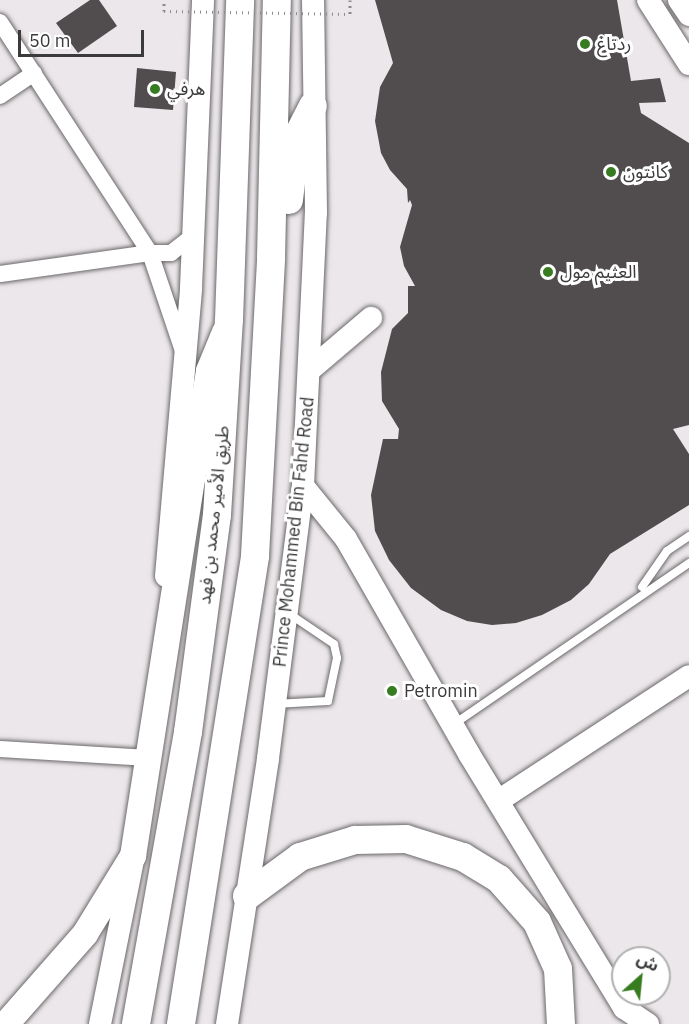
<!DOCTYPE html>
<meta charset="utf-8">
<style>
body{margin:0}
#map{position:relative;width:689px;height:1024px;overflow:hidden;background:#ebe7ea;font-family:"IBM Plex Sans","Noto Sans Arabic",sans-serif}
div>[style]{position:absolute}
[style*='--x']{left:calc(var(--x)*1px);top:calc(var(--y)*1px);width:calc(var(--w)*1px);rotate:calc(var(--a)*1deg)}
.building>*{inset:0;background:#514d4e}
.path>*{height:3px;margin-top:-1.5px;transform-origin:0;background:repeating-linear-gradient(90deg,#8c8a8c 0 1.5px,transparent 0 6px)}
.roads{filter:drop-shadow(0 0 2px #6b686b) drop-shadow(0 0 2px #6b686b)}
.lane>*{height:8px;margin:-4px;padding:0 4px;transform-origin:4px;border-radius:4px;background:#fff}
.street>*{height:16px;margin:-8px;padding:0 8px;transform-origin:8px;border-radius:8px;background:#fff}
.secondary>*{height:22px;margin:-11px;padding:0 11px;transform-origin:11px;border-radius:11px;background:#fff}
.primary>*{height:26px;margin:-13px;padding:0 13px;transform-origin:13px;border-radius:13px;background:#fff}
.highway>*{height:28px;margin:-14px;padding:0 14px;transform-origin:14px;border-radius:14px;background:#fff}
.path-bridge>*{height:3px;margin-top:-1.5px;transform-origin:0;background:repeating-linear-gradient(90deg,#8c8a8c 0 1.5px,transparent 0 6px)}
.dots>*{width:16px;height:16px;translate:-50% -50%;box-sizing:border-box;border:3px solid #fff;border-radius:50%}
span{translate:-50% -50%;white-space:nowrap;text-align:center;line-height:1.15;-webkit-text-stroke:6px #fff;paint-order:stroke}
.poi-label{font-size:18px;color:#3c3b3c}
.left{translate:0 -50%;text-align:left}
.street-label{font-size:18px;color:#3c3b3c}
.north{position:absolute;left:611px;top:946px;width:60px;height:60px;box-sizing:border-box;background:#fff;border:2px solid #b1b1b1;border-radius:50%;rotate:27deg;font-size:16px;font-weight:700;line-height:24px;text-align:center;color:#3c3b3c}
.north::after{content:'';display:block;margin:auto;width:21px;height:27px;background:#377c20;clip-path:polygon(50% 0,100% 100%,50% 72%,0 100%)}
.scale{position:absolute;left:18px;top:30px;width:126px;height:27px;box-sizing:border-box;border:3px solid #3c3b3c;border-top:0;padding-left:8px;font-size:18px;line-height:21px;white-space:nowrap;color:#3c3b3c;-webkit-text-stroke:4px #fff;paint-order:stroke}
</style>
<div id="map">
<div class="building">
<i style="clip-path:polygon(90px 0,99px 0,117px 26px,78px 53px,56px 23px)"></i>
<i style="clip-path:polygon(375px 0,617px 0,631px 81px,660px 78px,666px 102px,639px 103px,641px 113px,689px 143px,689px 425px,673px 429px,689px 454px,689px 505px,610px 554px,589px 584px,571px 600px,542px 615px,516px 623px,492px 625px,467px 621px,441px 610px,411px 588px,389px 560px,375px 531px,371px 495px,383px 439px,398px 439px,399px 429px,382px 401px,381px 372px,392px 329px,408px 313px,408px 286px,415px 286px,404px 266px,400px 247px,412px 205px,410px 200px,408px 203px,407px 189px,390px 170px,381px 153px,375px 121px,380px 87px,393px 63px)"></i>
<i style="clip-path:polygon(137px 68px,176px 72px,173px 110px,134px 107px)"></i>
</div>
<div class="path">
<i style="--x:350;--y:0;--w:14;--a:90"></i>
<i style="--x:164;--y:11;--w:11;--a:-90"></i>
</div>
<div class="roads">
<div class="lane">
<i style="--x:642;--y:587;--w:44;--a:-55.2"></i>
<i style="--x:667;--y:551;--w:27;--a:-34"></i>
<i style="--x:275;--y:704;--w:53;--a:-3.2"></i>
<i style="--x:328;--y:701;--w:44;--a:-78.2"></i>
<i style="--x:337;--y:658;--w:14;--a:-102"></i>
<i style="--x:334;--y:644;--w:55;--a:-146"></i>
<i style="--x:454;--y:724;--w:285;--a:-34.4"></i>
</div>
<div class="street">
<i style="--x:0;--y:22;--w:275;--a:57"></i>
<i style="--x:150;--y:253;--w:151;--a:172"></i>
<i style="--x:0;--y:96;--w:41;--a:-34.1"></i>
<i style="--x:183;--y:351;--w:103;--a:-108.6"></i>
<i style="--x:150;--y:253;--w:21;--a:0"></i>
<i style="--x:171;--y:253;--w:28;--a:-38"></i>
<i style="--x:0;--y:749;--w:149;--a:3.5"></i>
</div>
<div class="secondary">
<i style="--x:648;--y:0;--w:76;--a:57.4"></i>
<i style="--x:679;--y:0;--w:18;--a:56"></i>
<i style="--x:311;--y:369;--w:79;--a:-40.4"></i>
<i style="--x:303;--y:486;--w:68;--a:50.9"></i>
<i style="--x:346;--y:539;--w:248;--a:60.2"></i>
<i style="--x:469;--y:754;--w:298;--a:58.6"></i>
<i style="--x:624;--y:1008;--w:29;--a:34"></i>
<i style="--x:166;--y:576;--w:289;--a:-85"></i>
<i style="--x:191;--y:288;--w:288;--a:-87.6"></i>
<i style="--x:498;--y:801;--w:228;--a:-33.2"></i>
<i style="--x:100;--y:1024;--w:167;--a:-78.6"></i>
<i style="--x:227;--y:1024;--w:269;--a:-81.2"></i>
<i style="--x:268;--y:758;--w:274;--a:-82.7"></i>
<i style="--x:303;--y:486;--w:273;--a:-87.3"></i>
<i style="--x:316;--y:213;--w:213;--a:-90.8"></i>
</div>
<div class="primary">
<i style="--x:6;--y:1024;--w:120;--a:-48.7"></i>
<i style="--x:85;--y:934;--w:92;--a:-58.4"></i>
<i style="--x:133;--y:856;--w:491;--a:-81.1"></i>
<i style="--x:209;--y:371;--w:42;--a:-67.7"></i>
</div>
<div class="highway">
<i style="--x:289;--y:200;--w:61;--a:-83.5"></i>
<i style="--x:296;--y:139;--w:37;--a:-63"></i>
<i style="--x:247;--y:896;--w:66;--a:-36.3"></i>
<i style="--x:300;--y:857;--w:58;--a:-17.2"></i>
<i style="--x:355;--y:840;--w:51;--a:-1.1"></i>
<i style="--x:406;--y:839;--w:60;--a:17.5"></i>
<i style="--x:463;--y:857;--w:42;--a:31.4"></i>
<i style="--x:499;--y:879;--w:57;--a:48.5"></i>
<i style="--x:537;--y:922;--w:51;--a:65.9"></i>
<i style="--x:558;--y:969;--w:55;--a:86.9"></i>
<i style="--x:136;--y:1024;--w:297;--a:-79.9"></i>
<i style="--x:188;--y:732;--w:219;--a:-82.4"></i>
<i style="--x:217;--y:515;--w:195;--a:-86.5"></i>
<i style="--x:229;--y:320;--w:320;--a:-88"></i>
<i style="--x:181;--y:1024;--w:474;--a:-81"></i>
<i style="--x:255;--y:556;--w:298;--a:-86.9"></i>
<i style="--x:271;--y:258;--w:258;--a:-88.7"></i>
</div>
</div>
<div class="path-bridge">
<i style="--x:164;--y:11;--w:186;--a:0.9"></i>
</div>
<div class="dots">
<i style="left:585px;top:44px;background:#377c20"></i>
<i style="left:155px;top:89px;background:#377c20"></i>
<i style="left:611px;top:172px;background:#377c20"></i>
<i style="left:548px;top:272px;background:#377c20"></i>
<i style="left:392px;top:691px;background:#377c20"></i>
</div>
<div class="poi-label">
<span class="left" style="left:597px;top:44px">ردتاغ</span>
<span class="left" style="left:167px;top:89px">هرفي</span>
<span class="left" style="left:623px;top:172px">كانتون</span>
<span class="left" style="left:560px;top:272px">العثيم مول</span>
<span class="left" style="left:404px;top:691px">Petromin</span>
</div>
<div class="street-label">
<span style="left:214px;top:515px;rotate:-84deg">طريق الأمير محمد بن فهد</span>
<span style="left:294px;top:532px;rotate:-84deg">Prince Mohammed Bin Fahd Road</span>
</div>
<div class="north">ش</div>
<div class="scale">50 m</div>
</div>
